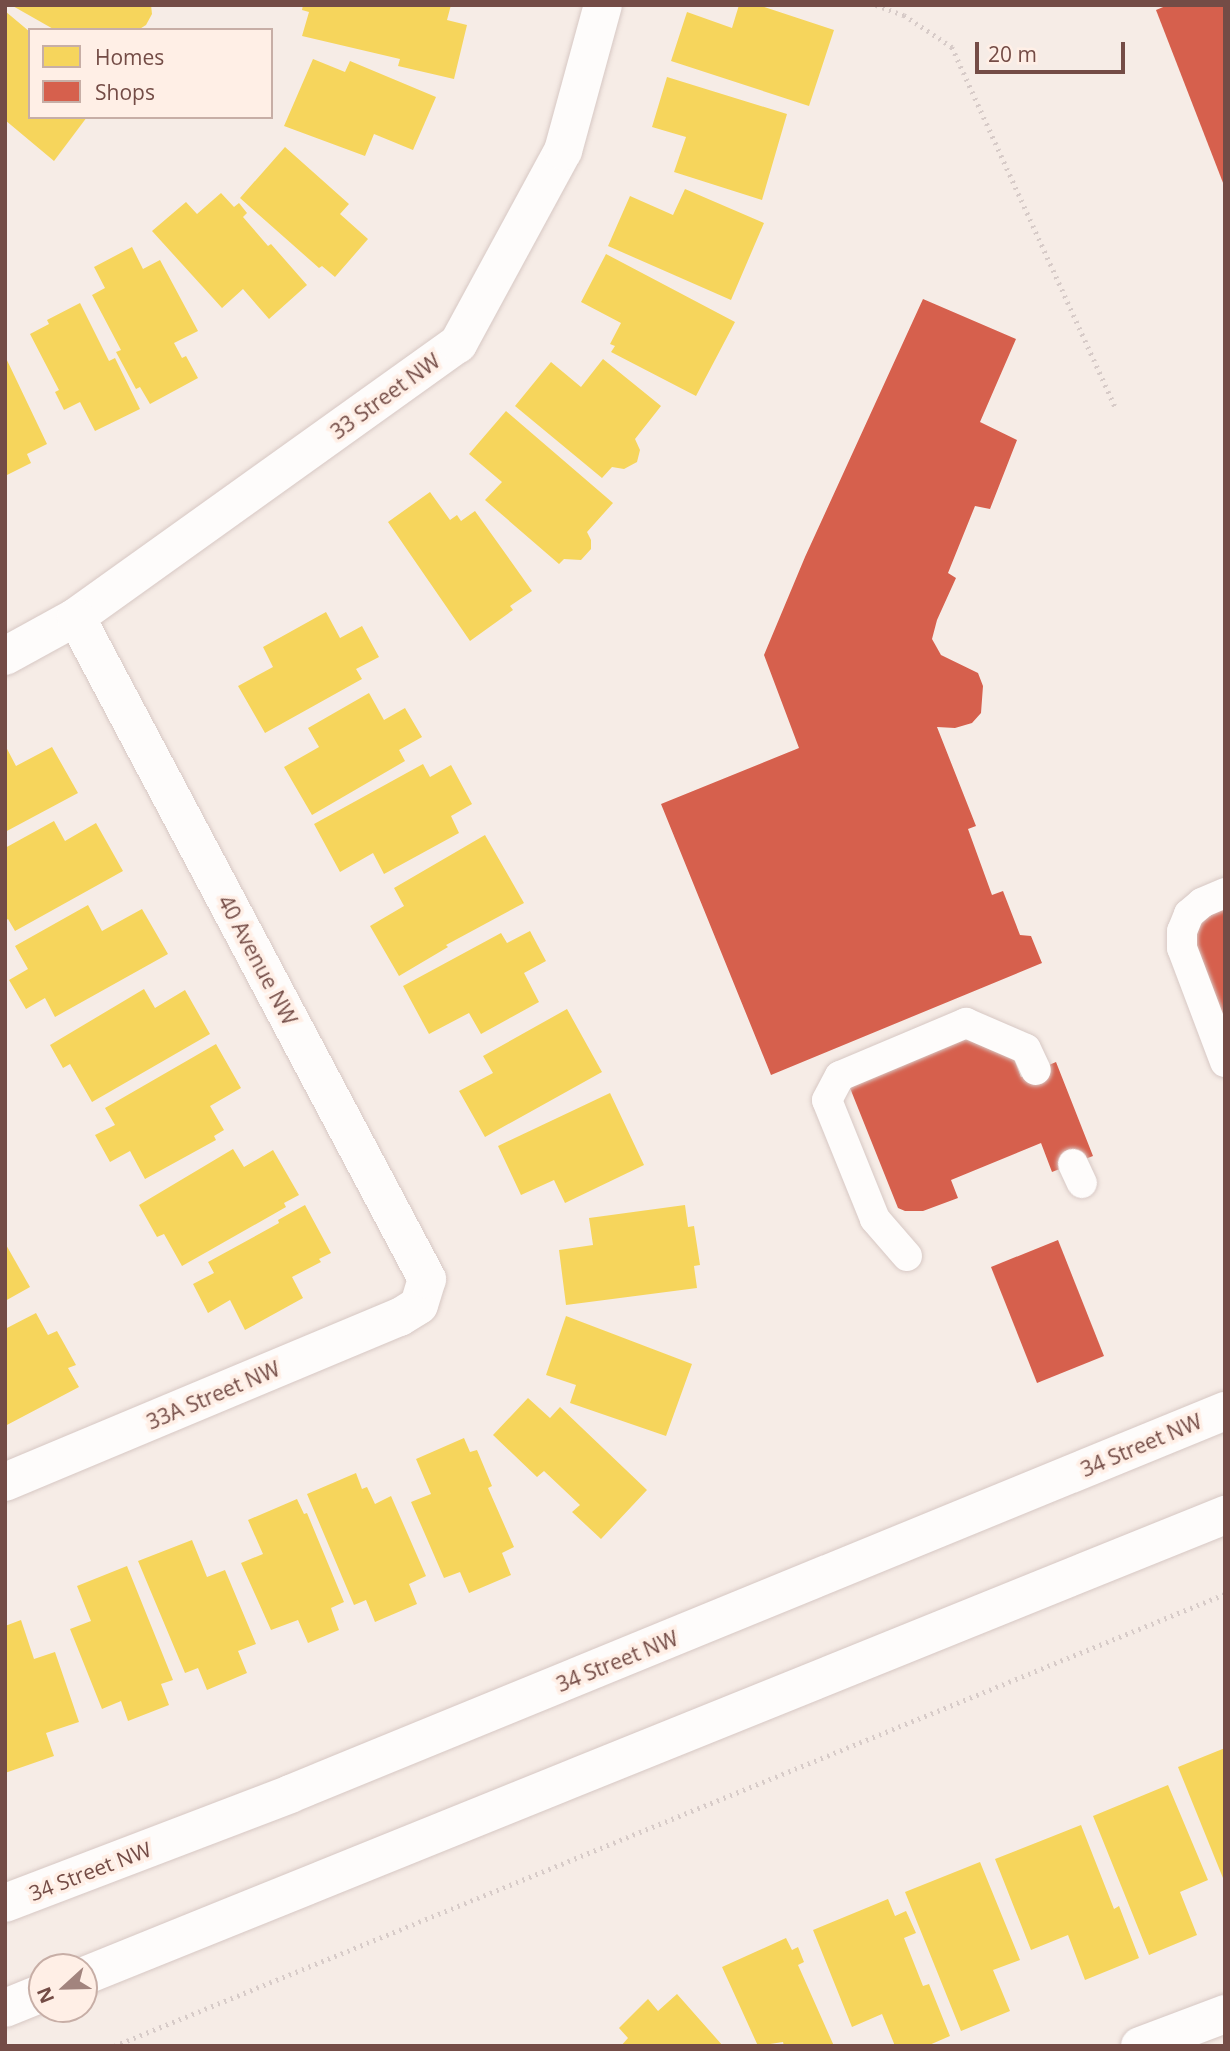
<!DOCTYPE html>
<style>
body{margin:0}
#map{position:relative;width:1230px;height:2051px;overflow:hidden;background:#f6ece6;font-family:"Open Sans",sans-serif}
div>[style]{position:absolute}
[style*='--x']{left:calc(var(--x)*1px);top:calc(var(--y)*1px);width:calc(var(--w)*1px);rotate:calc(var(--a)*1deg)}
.homes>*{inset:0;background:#f6d55c}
.shops>*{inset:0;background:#d6604d}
.path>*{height:4.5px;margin-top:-2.25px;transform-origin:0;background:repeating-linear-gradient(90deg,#d7cbc8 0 2px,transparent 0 7px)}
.roads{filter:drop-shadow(0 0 2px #d7c8c4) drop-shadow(0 0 2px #d7c8c4)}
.lane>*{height:30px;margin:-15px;padding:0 15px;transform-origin:15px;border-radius:15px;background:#fefcfb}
.street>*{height:38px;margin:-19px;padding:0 19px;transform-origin:19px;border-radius:19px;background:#fefcfb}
.secondary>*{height:38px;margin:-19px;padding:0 19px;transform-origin:19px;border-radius:19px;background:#fefcfb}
span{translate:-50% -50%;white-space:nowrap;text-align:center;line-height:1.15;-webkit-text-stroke:7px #ffefe6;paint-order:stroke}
.street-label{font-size:21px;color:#744c46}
.frame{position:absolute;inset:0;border:7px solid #744c46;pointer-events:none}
.legend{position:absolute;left:28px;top:28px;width:245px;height:91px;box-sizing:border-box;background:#ffefe6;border:2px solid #c7aea6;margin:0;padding:9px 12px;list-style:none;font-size:21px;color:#744c46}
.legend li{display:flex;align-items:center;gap:14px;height:35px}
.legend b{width:35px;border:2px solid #c7aea6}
.north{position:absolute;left:28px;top:1953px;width:70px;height:70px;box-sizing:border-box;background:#ffefe6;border:2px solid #c7aea6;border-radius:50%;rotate:248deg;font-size:19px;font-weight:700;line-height:28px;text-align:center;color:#744c46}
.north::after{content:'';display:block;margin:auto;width:24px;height:32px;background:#a2847e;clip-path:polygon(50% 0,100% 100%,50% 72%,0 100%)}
.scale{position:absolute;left:975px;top:42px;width:150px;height:32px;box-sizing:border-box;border:4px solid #744c46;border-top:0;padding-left:9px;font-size:21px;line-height:24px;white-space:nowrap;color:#744c46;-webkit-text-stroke:5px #ffefe6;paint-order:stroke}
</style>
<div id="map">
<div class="homes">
<i style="clip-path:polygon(11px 5px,151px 5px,152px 14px,146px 25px,138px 30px,55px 30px)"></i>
<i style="clip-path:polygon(303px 5px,451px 5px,447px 20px,467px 25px,454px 79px,398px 66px,400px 59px,302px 36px,309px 12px,302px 10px)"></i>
<i style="clip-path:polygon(739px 5px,758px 5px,834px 30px,809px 106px,671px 61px,687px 12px,732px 28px)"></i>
<i style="clip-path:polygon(5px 11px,30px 32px,30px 117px,87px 117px,54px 161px,5px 120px)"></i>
<i style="clip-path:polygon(313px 59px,345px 72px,350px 61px,436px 97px,413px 150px,374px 134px,365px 156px,284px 126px)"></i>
<i style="clip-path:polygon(667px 77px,787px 114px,762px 200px,674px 172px,686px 137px,652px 127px)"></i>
<i style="clip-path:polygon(285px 147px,349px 204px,340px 214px,368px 239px,335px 277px,322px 266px,319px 268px,240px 198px)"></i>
<i style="clip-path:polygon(685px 189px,764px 223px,731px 300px,608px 246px,630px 196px,673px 215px)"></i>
<i style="clip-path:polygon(221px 193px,234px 207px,239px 203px,247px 213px,243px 217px,268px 246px,271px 244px,307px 285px,269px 319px,243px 289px,222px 308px,152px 231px,186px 202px,197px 214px)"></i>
<i style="clip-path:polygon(132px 247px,143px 269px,160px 260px,198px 331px,174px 343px,182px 358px,186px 356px,198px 378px,150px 404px,140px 387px,136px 389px,116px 352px,121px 350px,92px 295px,105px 288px,94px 267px)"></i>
<i style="clip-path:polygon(606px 254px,735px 322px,696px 396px,611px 352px,615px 346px,610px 344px,621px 323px,581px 302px)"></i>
<i style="clip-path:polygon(80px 303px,109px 361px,115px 358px,140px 409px,95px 431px,80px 402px,64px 410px,55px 392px,59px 390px,30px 334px,49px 324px,47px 320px)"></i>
<i style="clip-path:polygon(5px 356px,47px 444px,27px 454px,31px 463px,5px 476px)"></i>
<i style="clip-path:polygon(603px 359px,661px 406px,635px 439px,640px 450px,637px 462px,624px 469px,612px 467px,602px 478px,515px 406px,551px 362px,581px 387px)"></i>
<i style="clip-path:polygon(506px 411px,613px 503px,587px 532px,591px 540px,591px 549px,581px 560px,564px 559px,559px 564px,485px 500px,502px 482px,469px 454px)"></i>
<i style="clip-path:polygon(430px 492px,450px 520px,457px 515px,461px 521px,475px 511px,532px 591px,510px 606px,513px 610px,470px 641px,388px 522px)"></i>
<i style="clip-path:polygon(326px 612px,340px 638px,362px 626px,379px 657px,356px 669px,362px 679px,265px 733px,238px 686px,273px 667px,263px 647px)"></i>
<i style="clip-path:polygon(369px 693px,384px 720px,405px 708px,422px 737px,399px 750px,405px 761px,312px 815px,284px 767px,319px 747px,308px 728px)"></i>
<i style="clip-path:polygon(5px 745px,16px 766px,52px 747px,78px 793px,5px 832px)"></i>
<i style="clip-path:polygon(423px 764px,430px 777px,451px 765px,472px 804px,451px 816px,459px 833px,384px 874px,373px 853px,340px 872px,314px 824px)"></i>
<i style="clip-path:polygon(54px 821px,65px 841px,96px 823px,123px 871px,15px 931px,8px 919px,5px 921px,5px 848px)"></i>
<i style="clip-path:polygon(485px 835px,524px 903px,446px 945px,448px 947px,399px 976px,370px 926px,404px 906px,394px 888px)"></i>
<i style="clip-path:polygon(88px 905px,102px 931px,142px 909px,168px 954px,55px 1017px,45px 998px,26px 1009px,9px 980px,28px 969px,15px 946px)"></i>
<i style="clip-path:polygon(530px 931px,546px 961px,524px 973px,539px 1002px,481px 1034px,469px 1013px,429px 1034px,403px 986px,501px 933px,507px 943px)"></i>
<i style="clip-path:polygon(144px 989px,155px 1008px,185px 990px,210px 1034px,92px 1102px,70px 1064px,63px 1068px,50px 1045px)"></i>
<i style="clip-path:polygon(567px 1009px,602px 1072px,485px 1137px,459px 1091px,493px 1073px,483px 1056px)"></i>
<i style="clip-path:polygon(216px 1044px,241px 1088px,210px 1106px,224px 1130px,214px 1136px,216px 1140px,145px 1179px,130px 1151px,110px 1162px,95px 1135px,115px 1125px,105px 1108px)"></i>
<i style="clip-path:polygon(610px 1093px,644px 1165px,565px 1203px,554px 1180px,521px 1195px,498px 1146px)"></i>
<i style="clip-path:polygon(233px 1149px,244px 1167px,273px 1150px,299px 1195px,284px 1203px,286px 1207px,182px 1266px,164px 1234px,157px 1237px,139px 1205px)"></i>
<i style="clip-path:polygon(305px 1205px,331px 1253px,319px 1259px,321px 1262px,292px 1277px,303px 1298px,245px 1330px,230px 1300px,208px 1313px,193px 1284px,214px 1273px,208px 1262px,279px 1223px,278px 1220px)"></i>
<i style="clip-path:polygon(685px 1205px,688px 1227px,694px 1226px,700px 1265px,694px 1266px,697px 1288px,566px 1305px,559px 1250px,593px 1245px,589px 1218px)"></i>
<i style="clip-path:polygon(5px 1243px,30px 1287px,5px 1301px)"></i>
<i style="clip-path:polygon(36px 1313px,48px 1335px,57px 1331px,76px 1365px,68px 1368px,79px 1387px,5px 1426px,5px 1329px)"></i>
<i style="clip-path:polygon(566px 1316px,692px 1364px,666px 1436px,570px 1403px,576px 1385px,546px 1375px)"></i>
<i style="clip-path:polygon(528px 1398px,550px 1418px,560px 1407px,647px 1490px,601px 1539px,572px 1512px,580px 1505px,544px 1471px,537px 1477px,493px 1435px)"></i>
<i style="clip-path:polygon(464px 1438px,470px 1452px,477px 1450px,492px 1486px,488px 1488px,514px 1547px,502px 1553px,511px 1575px,469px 1593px,460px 1572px,444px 1578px,411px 1502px,431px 1494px,416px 1459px)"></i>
<i style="clip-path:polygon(356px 1473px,362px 1489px,367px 1487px,375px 1504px,391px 1496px,426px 1576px,409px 1584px,417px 1604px,375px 1622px,366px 1600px,354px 1605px,307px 1494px)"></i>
<i style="clip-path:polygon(297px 1499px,304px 1514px,307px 1513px,344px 1602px,331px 1608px,339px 1630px,308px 1643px,298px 1620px,271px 1630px,241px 1563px,263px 1554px,248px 1520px)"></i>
<i style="clip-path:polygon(192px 1540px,207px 1577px,225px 1570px,256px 1644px,238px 1651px,247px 1673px,207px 1690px,198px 1668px,185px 1673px,138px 1561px)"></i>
<i style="clip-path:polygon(127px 1566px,173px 1680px,161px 1684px,169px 1705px,128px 1721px,121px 1701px,102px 1709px,70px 1629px,91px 1621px,77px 1586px)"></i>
<i style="clip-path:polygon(21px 1620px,34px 1659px,55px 1652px,79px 1722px,46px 1733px,54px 1756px,5px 1773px,5px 1626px)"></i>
<i style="clip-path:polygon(1225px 1748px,1225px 1883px,1178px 1767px)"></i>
<i style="clip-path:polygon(1168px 1785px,1208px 1880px,1180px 1892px,1197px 1935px,1149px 1955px,1093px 1816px)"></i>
<i style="clip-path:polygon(1081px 1825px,1114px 1909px,1119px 1906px,1139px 1958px,1085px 1980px,1068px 1935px,1031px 1950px,995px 1859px)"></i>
<i style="clip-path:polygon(980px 1862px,1020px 1960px,993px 1970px,1010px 2011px,961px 2031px,905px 1892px)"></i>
<i style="clip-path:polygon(888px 1899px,895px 1916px,906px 1911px,916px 1933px,904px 1938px,923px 1986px,929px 1984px,950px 2036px,927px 2046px,895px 2046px,882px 2014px,852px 2027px,813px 1930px)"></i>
<i style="clip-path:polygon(786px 1938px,792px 1950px,798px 1947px,804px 1962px,798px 1965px,834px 2046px,784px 2046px,783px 2042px,758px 2046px,722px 1967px)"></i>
<i style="clip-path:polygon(677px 1994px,723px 2046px,621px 2046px,628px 2038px,619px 2028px,648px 1999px,658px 2011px)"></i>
</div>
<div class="shops">
<i style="clip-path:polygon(1168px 5px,1225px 5px,1225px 188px,1156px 10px)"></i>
<i style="clip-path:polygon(923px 299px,1016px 339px,980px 422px,1017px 440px,990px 509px,975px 506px,948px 573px,956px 578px,937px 620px,932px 639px,941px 655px,978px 673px,983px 686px,981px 713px,972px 723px,955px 728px,937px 727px,976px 826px,968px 829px,992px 895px,1003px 891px,1020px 935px,1031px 936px,1042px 963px,771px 1075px,661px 804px,799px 748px,764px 655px,805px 557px)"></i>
<i style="clip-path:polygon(1225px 905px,1225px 1037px,1193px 938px,1199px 923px)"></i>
<i style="clip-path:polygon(972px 1030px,1011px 1051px,1021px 1077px,1056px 1062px,1093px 1156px,1052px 1172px,1041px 1143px,951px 1180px,958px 1198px,923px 1211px,905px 1211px,898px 1208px,848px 1083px)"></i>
<i style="clip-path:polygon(1058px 1240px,1104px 1356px,1037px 1383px,991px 1267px)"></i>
</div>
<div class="path">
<i style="--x:876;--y:5;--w:30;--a:20"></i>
<i style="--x:904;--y:15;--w:58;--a:33.7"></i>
<i style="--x:952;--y:47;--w:397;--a:65.6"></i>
<i style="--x:114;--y:2046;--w:1199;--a:-22.14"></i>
</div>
<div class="roads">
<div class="lane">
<i style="--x:1225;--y:893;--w:25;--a:157"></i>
<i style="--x:1202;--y:903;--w:17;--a:140"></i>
<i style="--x:1189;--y:914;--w:18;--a:112"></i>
<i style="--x:1182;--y:931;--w:17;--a:90"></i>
<i style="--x:1182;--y:948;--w:122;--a:69.3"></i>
<i style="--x:1073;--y:1164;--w:21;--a:65"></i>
<i style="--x:907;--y:1256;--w:49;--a:-130.9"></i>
<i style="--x:875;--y:1219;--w:128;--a:-112"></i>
<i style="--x:827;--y:1100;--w:27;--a:-62"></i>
<i style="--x:840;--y:1076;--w:137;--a:-22.8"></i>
<i style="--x:966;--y:1023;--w:65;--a:23.4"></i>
<i style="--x:1026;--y:1049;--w:23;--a:65"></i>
</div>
<div class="street">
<i style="--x:5;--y:656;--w:81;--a:-28.8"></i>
<i style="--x:76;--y:617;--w:470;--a:-35.6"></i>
<i style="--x:458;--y:344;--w:220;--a:-61.5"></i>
<i style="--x:563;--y:151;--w:151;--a:-74.7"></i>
<i style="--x:5;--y:1482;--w:428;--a:-22.7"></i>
<i style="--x:400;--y:1317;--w:22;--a:-32"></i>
<i style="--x:419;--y:1305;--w:27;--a:-73"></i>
<i style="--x:427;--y:1279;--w:749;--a:-117.93"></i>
<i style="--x:1140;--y:2046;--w:91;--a:-20.6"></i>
</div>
<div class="secondary">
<i style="--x:5;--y:1903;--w:305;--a:-20.9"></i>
<i style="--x:290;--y:1794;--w:1010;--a:-22.28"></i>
<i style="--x:84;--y:1976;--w:1231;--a:-22"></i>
<i style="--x:5;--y:2008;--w:40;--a:-22"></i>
</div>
</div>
<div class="street-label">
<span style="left:385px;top:396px;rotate:-36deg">33 Street NW</span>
<span style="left:258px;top:960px;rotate:62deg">40 Avenue NW</span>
<span style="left:213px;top:1395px;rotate:-23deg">33A Street NW</span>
<span style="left:1141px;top:1445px;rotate:-23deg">34 Street NW</span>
<span style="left:617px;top:1661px;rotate:-22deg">34 Street NW</span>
<span style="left:90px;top:1871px;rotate:-21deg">34 Street NW</span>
</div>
<div class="frame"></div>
<ul class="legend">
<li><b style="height:19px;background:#f6d55c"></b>Homes</li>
<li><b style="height:19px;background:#d6604d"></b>Shops</li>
</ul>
<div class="north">N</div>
<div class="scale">20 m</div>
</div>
